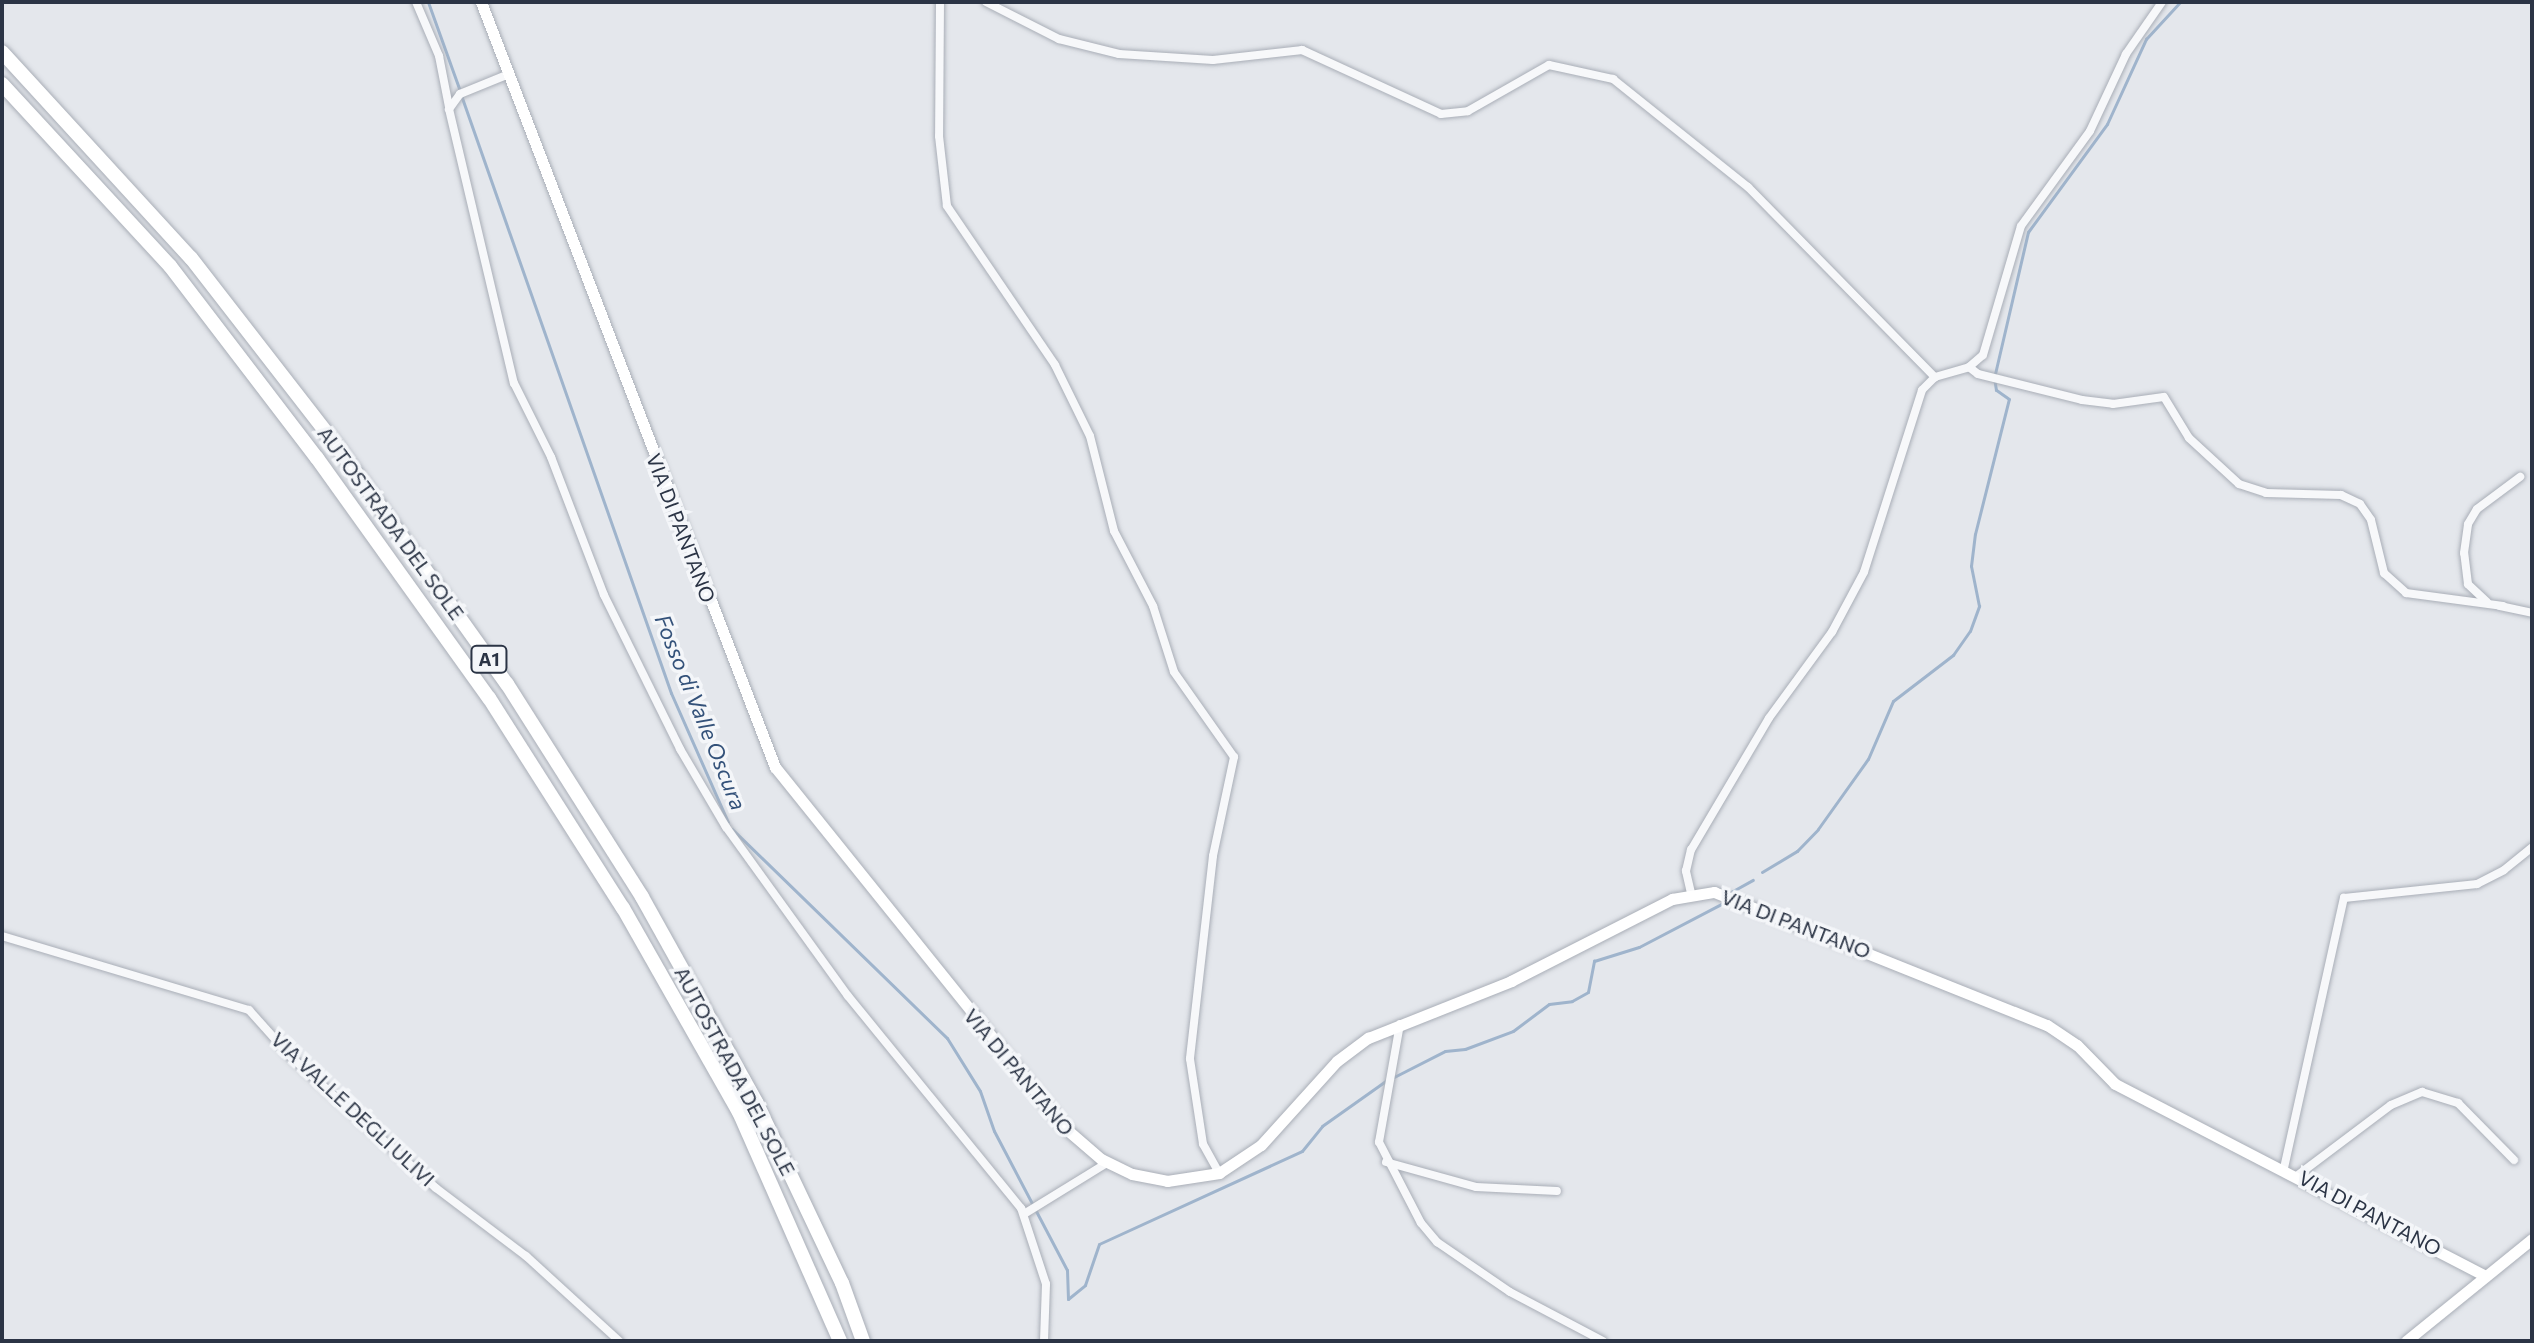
<!DOCTYPE html>
<style>
body{margin:0}
#map{position:relative;width:2534px;height:1343px;overflow:hidden;background:#e4e7ec;font-family:Commissioner,sans-serif}
div>[style]{position:absolute}
[style*='--x']{left:calc(var(--x)*1px);top:calc(var(--y)*1px);width:calc(var(--w)*1px);rotate:calc(var(--a)*1deg)}
.stream>*{height:3px;margin:-1.5px;padding:0 1.5px;transform-origin:1.5px;border-radius:1.5px;background:#9fb4cc}
.roads{filter:drop-shadow(0 0 2px #a9aeb7) drop-shadow(0 0 2px #a9aeb7)}
.street>*{height:8px;margin:-4px;padding:0 4px;transform-origin:4px;border-radius:4px;background:#f7f8fa}
.secondary>*{height:11px;margin:-5.5px;padding:0 5.5px;transform-origin:5.5px;border-radius:5.5px;background:#fff}
.highway>*{height:14px;margin:-7px;padding:0 7px;transform-origin:7px;border-radius:7px;background:#fff}
span{translate:-50% -50%;white-space:nowrap;text-align:center;line-height:1.15;-webkit-text-stroke:7px #f4f6f9;paint-order:stroke}
.shield-label span{padding:2px 6px;background:#f4f6f9;border:2px solid;border-radius:6px;-webkit-text-stroke-width:0}
.shield-label{font-size:18px;color:#2b3445;font-weight:700}
.street-label{font-size:20px;color:#2b3445}
.water-label{font-size:22px;color:#34527a;font-style:italic}
.frame{position:absolute;inset:0;border:4px solid #2b3445;pointer-events:none}
</style>
<div id="map">
<div class="stream">
<i style="--x:428;--y:2;--w:95;--a:70.2"></i>
<i style="--x:461;--y:95;--w:634;--a:70.65"></i>
<i style="--x:671;--y:693;--w:141;--a:66.2"></i>
<i style="--x:732;--y:829;--w:300;--a:44.2"></i>
<i style="--x:947;--y:1038;--w:62;--a:58.1"></i>
<i style="--x:980;--y:1091;--w:42;--a:70.7"></i>
<i style="--x:994;--y:1131;--w:157;--a:62.3"></i>
<i style="--x:1067;--y:1270;--w:29;--a:88"></i>
<i style="--x:1762;--y:872;--w:41;--a:-31"></i>
<i style="--x:1797;--y:851;--w:30;--a:-46"></i>
<i style="--x:1818;--y:829;--w:86;--a:-54.5"></i>
<i style="--x:1868;--y:759;--w:63;--a:-66.7"></i>
<i style="--x:1893;--y:701;--w:76;--a:-37.5"></i>
<i style="--x:1953;--y:655;--w:29;--a:-55"></i>
<i style="--x:1970;--y:631;--w:27;--a:-70"></i>
<i style="--x:1979;--y:606;--w:41;--a:-101.3"></i>
<i style="--x:1971;--y:566;--w:32;--a:-83"></i>
<i style="--x:1975;--y:534;--w:139;--a:-75.9"></i>
<i style="--x:2009;--y:399;--w:16;--a:-145"></i>
<i style="--x:1996;--y:390;--w:12;--a:-99"></i>
<i style="--x:1994;--y:378;--w:150;--a:-76.9"></i>
<i style="--x:2028;--y:232;--w:134;--a:-53.8"></i>
<i style="--x:2107;--y:124;--w:94;--a:-65.4"></i>
<i style="--x:2146;--y:39;--w:50;--a:-47.4"></i>
<i style="--x:1731;--y:892;--w:25;--a:-29"></i>
<i style="--x:1394;--y:1077;--w:57;--a:-27"></i>
<i style="--x:1445;--y:1051;--w:20;--a:-6"></i>
<i style="--x:1465;--y:1049;--w:51;--a:-20.6"></i>
<i style="--x:1513;--y:1031;--w:45;--a:-36.9"></i>
<i style="--x:1549;--y:1004;--w:23;--a:-7"></i>
<i style="--x:1572;--y:1001;--w:18;--a:-29"></i>
<i style="--x:1588;--y:992;--w:32;--a:-79"></i>
<i style="--x:1594;--y:961;--w:47;--a:-17.3"></i>
<i style="--x:1639;--y:947;--w:99;--a:-27.6"></i>
<i style="--x:1068;--y:1299;--w:22;--a:-39"></i>
<i style="--x:1085;--y:1285;--w:43;--a:-71.1"></i>
<i style="--x:1099;--y:1244;--w:223;--a:-24.6"></i>
<i style="--x:1302;--y:1151;--w:32;--a:-51"></i>
<i style="--x:1322;--y:1126;--w:80;--a:-35.3"></i>
</div>
<div class="roads">
<div class="street">
<i style="--x:416;--y:2;--w:59;--a:66.9"></i>
<i style="--x:439;--y:56;--w:52;--a:78.9"></i>
<i style="--x:940;--y:2;--w:134;--a:90.4"></i>
<i style="--x:939;--y:136;--w:70;--a:83.5"></i>
<i style="--x:947;--y:206;--w:192;--a:55.8"></i>
<i style="--x:1055;--y:365;--w:79;--a:63.8"></i>
<i style="--x:1090;--y:436;--w:98;--a:75.8"></i>
<i style="--x:1114;--y:531;--w:85;--a:62.5"></i>
<i style="--x:1153;--y:606;--w:69;--a:72.3"></i>
<i style="--x:1174;--y:672;--w:104;--a:54.8"></i>
<i style="--x:1234;--y:757;--w:101;--a:102"></i>
<i style="--x:1213;--y:856;--w:204;--a:96.5"></i>
<i style="--x:1190;--y:1059;--w:86;--a:81.3"></i>
<i style="--x:1203;--y:1144;--w:33;--a:61"></i>
<i style="--x:986;--y:2;--w:82;--a:26.9"></i>
<i style="--x:1059;--y:39;--w:62;--a:14"></i>
<i style="--x:1119;--y:54;--w:94;--a:3.7"></i>
<i style="--x:1213;--y:60;--w:90;--a:-6.4"></i>
<i style="--x:1302;--y:50;--w:153;--a:24.7"></i>
<i style="--x:1441;--y:114;--w:27;--a:-6"></i>
<i style="--x:1468;--y:111;--w:93;--a:-29.6"></i>
<i style="--x:1549;--y:65;--w:66;--a:12.3"></i>
<i style="--x:1613;--y:79;--w:173;--a:38.7"></i>
<i style="--x:1748;--y:187;--w:267;--a:45.5"></i>
<i style="--x:509;--y:74;--w:53;--a:157.8"></i>
<i style="--x:460;--y:94;--w:19;--a:126"></i>
<i style="--x:449;--y:109;--w:282;--a:76.7"></i>
<i style="--x:514;--y:383;--w:83;--a:63.4"></i>
<i style="--x:551;--y:457;--w:148;--a:69"></i>
<i style="--x:604;--y:595;--w:172;--a:63.7"></i>
<i style="--x:680;--y:749;--w:91;--a:59.5"></i>
<i style="--x:726;--y:827;--w:208;--a:54.2"></i>
<i style="--x:848;--y:996;--w:274;--a:50.8"></i>
<i style="--x:1021;--y:1208;--w:80;--a:71.8"></i>
<i style="--x:1046;--y:1284;--w:57;--a:92"></i>
<i style="--x:1969;--y:367;--w:11;--a:38"></i>
<i style="--x:1978;--y:374;--w:107;--a:14"></i>
<i style="--x:2082;--y:400;--w:31;--a:7"></i>
<i style="--x:2113;--y:404;--w:51;--a:-7.8"></i>
<i style="--x:2164;--y:397;--w:48;--a:58.6"></i>
<i style="--x:2189;--y:438;--w:68;--a:42.6"></i>
<i style="--x:2239;--y:484;--w:28;--a:18"></i>
<i style="--x:2266;--y:493;--w:75;--a:1.5"></i>
<i style="--x:2341;--y:495;--w:21;--a:25"></i>
<i style="--x:2360;--y:504;--w:19;--a:55"></i>
<i style="--x:2371;--y:520;--w:55;--a:76.2"></i>
<i style="--x:2384;--y:573;--w:30;--a:42"></i>
<i style="--x:2406;--y:593;--w:98;--a:7.6"></i>
<i style="--x:2487;--y:602;--w:26;--a:-137"></i>
<i style="--x:2468;--y:584;--w:31;--a:-97"></i>
<i style="--x:2464;--y:553;--w:29;--a:-82"></i>
<i style="--x:2468;--y:524;--w:17;--a:-59"></i>
<i style="--x:2477;--y:509;--w:54;--a:-36.7"></i>
<i style="--x:2500;--y:606;--w:33;--a:12"></i>
<i style="--x:1691;--y:893;--w:23;--a:-103"></i>
<i style="--x:1686;--y:871;--w:22;--a:-77"></i>
<i style="--x:1691;--y:850;--w:153;--a:-59.4"></i>
<i style="--x:1769;--y:718;--w:107;--a:-53.8"></i>
<i style="--x:1832;--y:632;--w:68;--a:-61.9"></i>
<i style="--x:1864;--y:572;--w:191;--a:-72.3"></i>
<i style="--x:1922;--y:390;--w:18;--a:-45"></i>
<i style="--x:1935;--y:377;--w:35;--a:-16"></i>
<i style="--x:1969;--y:367;--w:18;--a:-41"></i>
<i style="--x:1983;--y:355;--w:134;--a:-73.6"></i>
<i style="--x:2021;--y:226;--w:117;--a:-54"></i>
<i style="--x:2090;--y:131;--w:85;--a:-64.9"></i>
<i style="--x:2126;--y:54;--w:63;--a:-55.3"></i>
<i style="--x:2;--y:936;--w:258;--a:16.7"></i>
<i style="--x:249;--y:1010;--w:63;--a:48.2"></i>
<i style="--x:291;--y:1057;--w:195;--a:42.1"></i>
<i style="--x:436;--y:1188;--w:113;--a:37.1"></i>
<i style="--x:526;--y:1256;--w:126;--a:42.4"></i>
<i style="--x:1400;--y:1024;--w:120;--a:100.1"></i>
<i style="--x:1379;--y:1142;--w:91;--a:62.6"></i>
<i style="--x:1421;--y:1223;--w:25;--a:50"></i>
<i style="--x:1437;--y:1242;--w:88;--a:34.4"></i>
<i style="--x:1510;--y:1292;--w:105;--a:27.8"></i>
<i style="--x:1386;--y:1162;--w:93;--a:15.5"></i>
<i style="--x:1476;--y:1187;--w:81;--a:2.8"></i>
<i style="--x:2284;--y:1168;--w:277;--a:-77.5"></i>
<i style="--x:2344;--y:898;--w:134;--a:-6"></i>
<i style="--x:2477;--y:884;--w:30;--a:-27"></i>
<i style="--x:2504;--y:870;--w:36;--a:-39"></i>
<i style="--x:2298;--y:1175;--w:116;--a:-37"></i>
<i style="--x:2391;--y:1105;--w:34;--a:-23"></i>
<i style="--x:2422;--y:1092;--w:38;--a:17"></i>
<i style="--x:2458;--y:1103;--w:80;--a:45.5"></i>
<i style="--x:1024;--y:1214;--w:97;--a:-31.6"></i>
</div>
<div class="secondary">
<i style="--x:481;--y:2;--w:820;--a:68.98"></i>
<i style="--x:775;--y:767;--w:463;--a:51.2"></i>
<i style="--x:1065;--y:1128;--w:48;--a:40.7"></i>
<i style="--x:1101;--y:1159;--w:34;--a:26"></i>
<i style="--x:1132;--y:1174;--w:36;--a:11"></i>
<i style="--x:1167;--y:1181;--w:53;--a:-8.7"></i>
<i style="--x:1219;--y:1173;--w:50;--a:-33.7"></i>
<i style="--x:1261;--y:1145;--w:113;--a:-47.9"></i>
<i style="--x:1337;--y:1061;--w:39;--a:-37"></i>
<i style="--x:1368;--y:1038;--w:154;--a:-21.7"></i>
<i style="--x:1511;--y:981;--w:181;--a:-27"></i>
<i style="--x:1672;--y:899;--w:43;--a:-9.5"></i>
<i style="--x:1714;--y:892;--w:359;--a:21.8"></i>
<i style="--x:2047;--y:1025;--w:36;--a:34"></i>
<i style="--x:2077;--y:1045;--w:54;--a:45.7"></i>
<i style="--x:2115;--y:1084;--w:417;--a:27.4"></i>
<i style="--x:2406;--y:1341;--w:162;--a:-39"></i>
</div>
<div class="highway">
<i style="--x:2;--y:52;--w:280;--a:47.5"></i>
<i style="--x:191;--y:258;--w:238;--a:52.2"></i>
<i style="--x:337;--y:446;--w:292;--a:54.5"></i>
<i style="--x:507;--y:684;--w:252;--a:57.6"></i>
<i style="--x:642;--y:897;--w:235;--a:60.9"></i>
<i style="--x:756;--y:1102;--w:200;--a:64.6"></i>
<i style="--x:842;--y:1283;--w:62;--a:70.1"></i>
<i style="--x:2;--y:84;--w:248;--a:47.3"></i>
<i style="--x:170;--y:266;--w:242;--a:52.6"></i>
<i style="--x:317;--y:458;--w:295;--a:54.4"></i>
<i style="--x:489;--y:698;--w:249;--a:57.5"></i>
<i style="--x:623;--y:908;--w:235;--a:60.4"></i>
<i style="--x:739;--y:1112;--w:250;--a:66.2"></i>
</div>
</div>
<div class="shield-label">
<span style="left:489px;top:659px">A1</span>
</div>
<div class="street-label">
<span style="left:391px;top:523px;rotate:54deg">AUTOSTRADA DEL SOLE</span>
<span style="left:681px;top:528px;rotate:69deg">VIA DI PANTANO</span>
<span style="left:1796px;top:924px;rotate:21deg">VIA DI PANTANO</span>
<span style="left:735px;top:1071px;rotate:62deg">AUTOSTRADA DEL SOLE</span>
<span style="left:1019px;top:1072px;rotate:50deg">VIA DI PANTANO</span>
<span style="left:353px;top:1109px;rotate:43deg">VIA VALLE DEGLI ULIVI</span>
<span style="left:2370px;top:1213px;rotate:28deg">VIA DI PANTANO</span>
</div>
<div class="water-label">
<span style="left:701px;top:712px;rotate:68deg">Fosso di Valle Oscura</span>
</div>
<div class="frame"></div>
</div>
